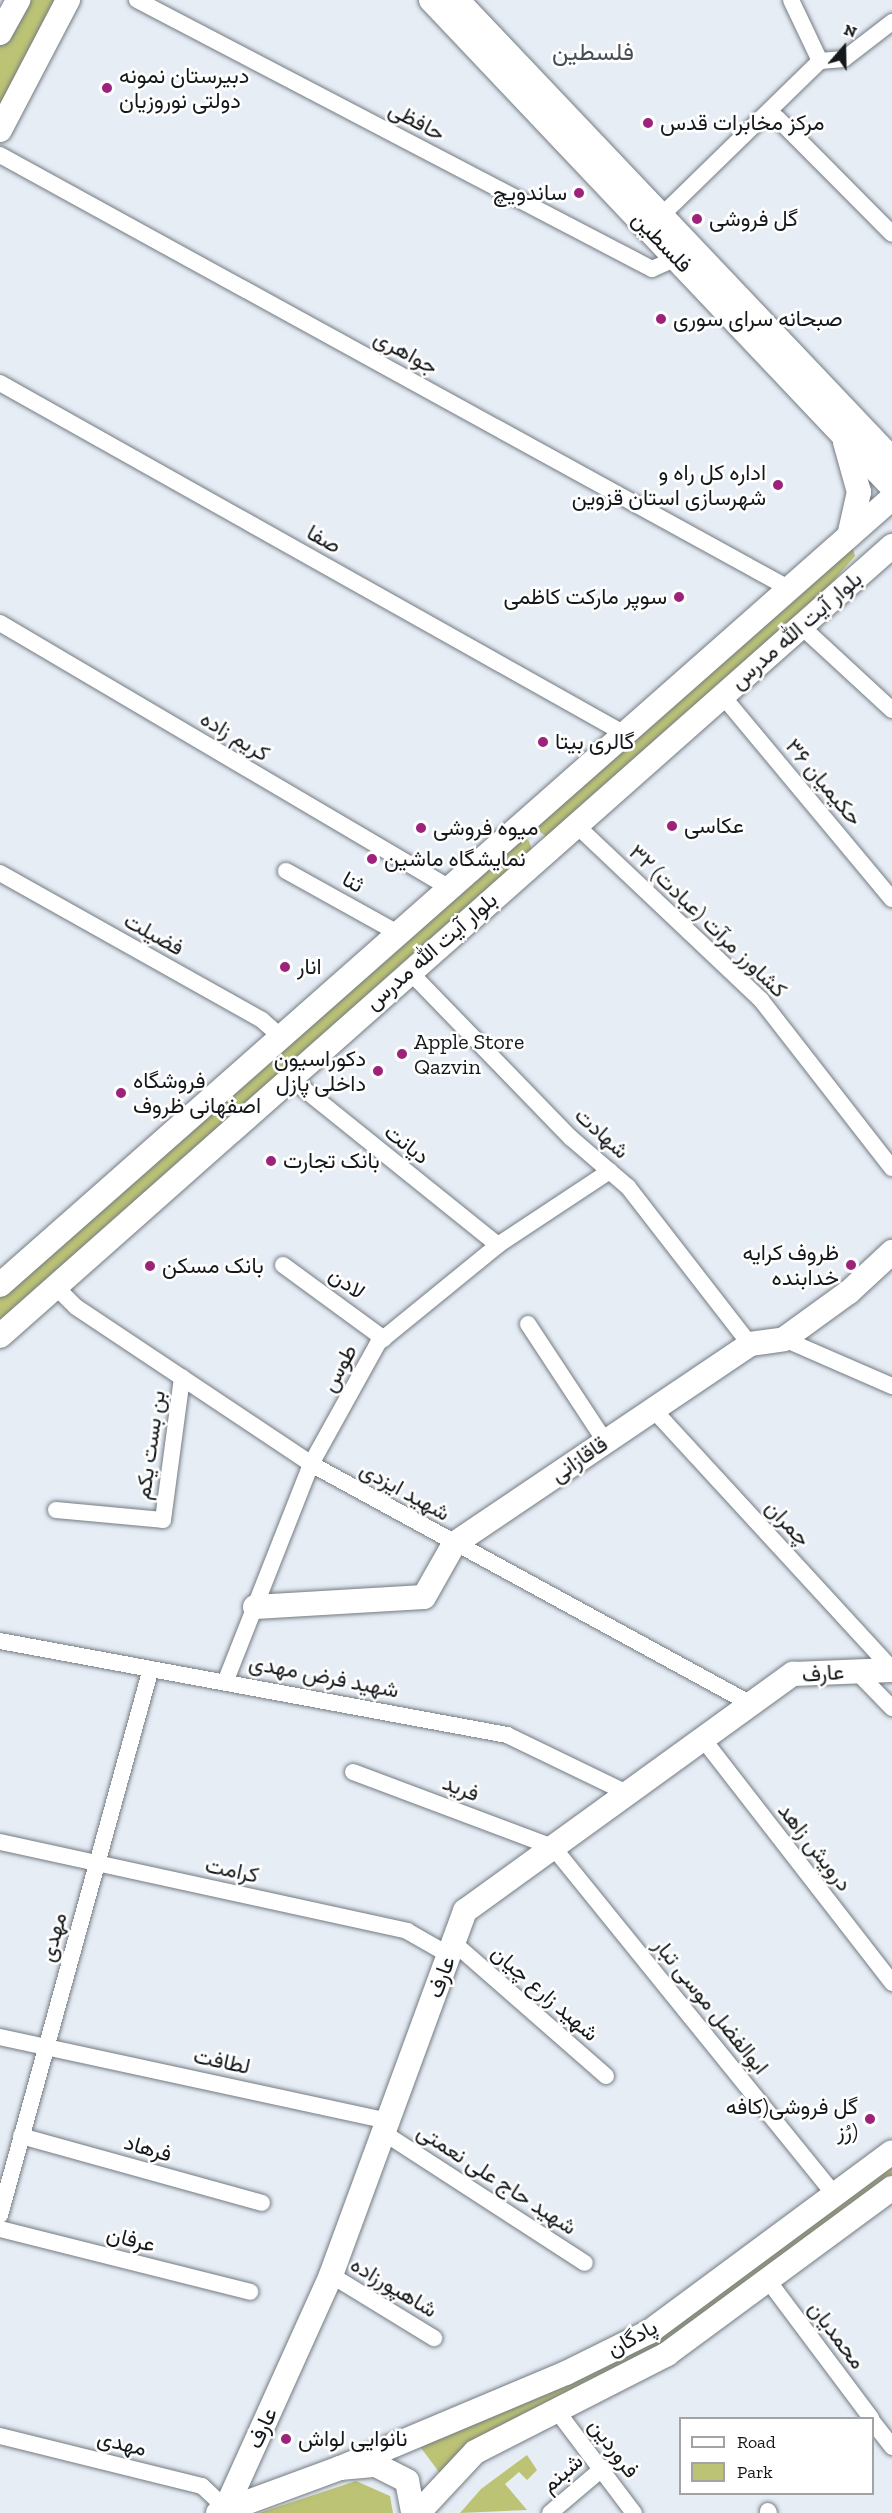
<!DOCTYPE html>
<meta charset="utf-8">
<style>
body{margin:0}
#map{position:relative;width:892px;height:2513px;overflow:hidden;background:#e6edf5;font-family:"Zilla Slab",Vazirmatn,serif}
div>[style]{position:absolute}
[style*='--x']{left:calc(var(--x)*1px);top:calc(var(--y)*1px);width:calc(var(--w)*1px);rotate:calc(var(--a)*1deg)}
.green>*{inset:0;background:#bcc375}
.roads{filter:drop-shadow(0 0 2px #747b81) drop-shadow(0 0 2px #747b81)}
.street>*{height:16px;margin:-8px;padding:0 8px;transform-origin:8px;border-radius:8px;background:#fff}
.secondary>*{height:24px;margin:-12px;padding:0 12px;transform-origin:12px;border-radius:12px;background:#fff}
.dots>*{width:16px;height:16px;translate:-50% -50%;box-sizing:border-box;border:3px solid #fff;border-radius:50%}
span{translate:-50% -50%;white-space:nowrap;text-align:center;line-height:1.15;-webkit-text-stroke:5px #fff;paint-order:stroke}
.poi-label{font-size:22px;color:#16191b}
.left{translate:0 -50%;text-align:left}
.right{translate:-100% -50%;text-align:right}
.street-label{font-size:22px;color:#16191b}
.neighbourhood-label{font-size:24px;color:#484e55}
.legend{position:absolute;left:679px;top:2417px;width:195px;height:78px;box-sizing:border-box;background:#fff;border:2px solid #a2a3a4;margin:0;padding:8px 10px;list-style:none;font-size:18px;color:#16191b}
.legend li{display:flex;align-items:center;gap:12px;height:30px}
.legend b{width:30px;border:2px solid #a2a3a4}
.north{position:absolute;left:814px;top:18px;width:60px;height:60px;-webkit-text-stroke:4px #fff;paint-order:stroke;rotate:20deg;font-size:16px;font-weight:700;line-height:24px;text-align:center;color:#16191b}
.north::after{content:'';display:block;margin:auto;width:21px;height:27px;background:#16191b;clip-path:polygon(50% 0,100% 100%,50% 72%,0 100%)}
</style>
<div id="map">
<div class="green">
<i style="clip-path:polygon(18px 0,68px 0,0 130px,0 33px)"></i>
<i style="clip-path:polygon(852px 546px,855px 556px,771px 652px,554px 843px,539px 831px,534px 813px)"></i>
<i style="clip-path:polygon(514px 830px,529px 841px,535px 859px,0 1336px,0 1285px)"></i>
<i style="clip-path:polygon(892px 2152px,892px 2188px,767px 2279px,445px 2480px,418px 2444px,649px 2332px)"></i>
<i style="clip-path:polygon(527px 2455px,537px 2470px,527px 2480px,519px 2472px,505px 2484px,527px 2510px,460px 2513px,481px 2489px)"></i>
<i style="clip-path:polygon(356px 2481px,390px 2496px,393px 2513px,259px 2513px)"></i>
</div>
<div class="roads">
<div class="street">
<i style="--x:137;--y:0;--w:581;--a:27.58"></i>
<i style="--x:652;--y:269;--w:27;--a:-24"></i>
<i style="--x:791;--y:0;--w:68;--a:64.6"></i>
<i style="--x:820;--y:61;--w:24;--a:-5"></i>
<i style="--x:844;--y:59;--w:61;--a:-37.6"></i>
<i style="--x:777;--y:118;--w:163;--a:45.2"></i>
<i style="--x:0;--y:155;--w:901;--a:28.78"></i>
<i style="--x:662;--y:215;--w:221;--a:-44.3"></i>
<i style="--x:0;--y:383;--w:717;--a:29.32"></i>
<i style="--x:0;--y:623;--w:520;--a:30.51"></i>
<i style="--x:801;--y:626;--w:124;--a:42.7"></i>
<i style="--x:721;--y:694;--w:267;--a:50.2"></i>
<i style="--x:575;--y:824;--w:256;--a:43.4"></i>
<i style="--x:761;--y:1000;--w:213;--a:52.1"></i>
<i style="--x:286;--y:871;--w:128;--a:29"></i>
<i style="--x:0;--y:873;--w:300;--a:29.3"></i>
<i style="--x:262;--y:1020;--w:27;--a:42"></i>
<i style="--x:408;--y:970;--w:234;--a:45.9"></i>
<i style="--x:571;--y:1138;--w:75;--a:40.7"></i>
<i style="--x:628;--y:1187;--w:199;--a:52.2"></i>
<i style="--x:289;--y:1077;--w:268;--a:38.8"></i>
<i style="--x:283;--y:1265;--w:125;--a:36.2"></i>
<i style="--x:56;--y:1287;--w:28;--a:45"></i>
<i style="--x:76;--y:1307;--w:283;--a:33.7"></i>
<i style="--x:311;--y:1464;--w:501;--a:28.61"></i>
<i style="--x:528;--y:1324;--w:140;--a:56.7"></i>
<i style="--x:784;--y:1339;--w:118;--a:23.5"></i>
<i style="--x:651;--y:1407;--w:356;--a:47.4"></i>
<i style="--x:56;--y:1510;--w:107;--a:5.3"></i>
<i style="--x:163;--y:1520;--w:144;--a:-82.4"></i>
<i style="--x:0;--y:1641;--w:516;--a:10.5"></i>
<i style="--x:507;--y:1735;--w:133;--a:25.8"></i>
<i style="--x:856;--y:1671;--w:52;--a:45.8"></i>
<i style="--x:226;--y:1680;--w:232;--a:-68.5"></i>
<i style="--x:311;--y:1464;--w:138;--a:-61"></i>
<i style="--x:378;--y:1343;--w:155;--a:-39.2"></i>
<i style="--x:498;--y:1245;--w:134;--a:-33.5"></i>
<i style="--x:703;--y:1739;--w:309;--a:52.2"></i>
<i style="--x:353;--y:1772;--w:214;--a:20.6"></i>
<i style="--x:553;--y:1847;--w:447;--a:51"></i>
<i style="--x:0;--y:1842;--w:417;--a:12.3"></i>
<i style="--x:407;--y:1931;--w:48;--a:29.7"></i>
<i style="--x:454;--y:1943;--w:202;--a:41.2"></i>
<i style="--x:0;--y:2037;--w:397;--a:12.2"></i>
<i style="--x:384;--y:2133;--w:239;--a:32.9"></i>
<i style="--x:21;--y:2136;--w:250;--a:15.5"></i>
<i style="--x:0;--y:2215;--w:563;--a:-74.56"></i>
<i style="--x:0;--y:2229;--w:258;--a:14.1"></i>
<i style="--x:331;--y:2275;--w:121;--a:31.5"></i>
<i style="--x:767;--y:2279;--w:174;--a:53.2"></i>
<i style="--x:557;--y:2411;--w:128;--a:53"></i>
<i style="--x:872;--y:2421;--w:33;--a:52"></i>
<i style="--x:0;--y:2436;--w:208;--a:13.9"></i>
<i style="--x:202;--y:2486;--w:33;--a:43"></i>
<i style="--x:768;--y:2511;--w:2;--a:63"></i>
<i style="--x:550;--y:2513;--w:70;--a:-40.3"></i>
</div>
<div class="secondary">
<i style="--x:431;--y:0;--w:671;--a:46.57"></i>
<i style="--x:457;--y:0;--w:632;--a:46.54"></i>
<i style="--x:0;--y:33;--w:38;--a:-61"></i>
<i style="--x:0;--y:130;--w:147;--a:-62.4"></i>
<i style="--x:845;--y:442;--w:52;--a:74.4"></i>
<i style="--x:859;--y:492;--w:45;--a:102.8"></i>
<i style="--x:0;--y:1285;--w:1190;--a:-41.42"></i>
<i style="--x:0;--y:1336;--w:1192;--a:-41.53"></i>
<i style="--x:255;--y:1607;--w:169;--a:-3.4"></i>
<i style="--x:424;--y:1597;--w:61;--a:-60.5"></i>
<i style="--x:454;--y:1544;--w:357;--a:-34"></i>
<i style="--x:750;--y:1344;--w:34;--a:-8"></i>
<i style="--x:784;--y:1339;--w:80;--a:-35.9"></i>
<i style="--x:849;--y:1292;--w:59;--a:-42.9"></i>
<i style="--x:340;--y:2468;--w:245;--a:-22.8"></i>
<i style="--x:566;--y:2373;--w:93;--a:-26.3"></i>
<i style="--x:649;--y:2332;--w:302;--a:-36.5"></i>
<i style="--x:226;--y:2508;--w:256;--a:-65.7"></i>
<i style="--x:331;--y:2275;--w:388;--a:-69.8"></i>
<i style="--x:465;--y:1911;--w:405;--a:-35.9"></i>
<i style="--x:793;--y:1674;--w:99;--a:-2.3"></i>
<i style="--x:218;--y:2513;--w:130;--a:-20.2"></i>
<i style="--x:340;--y:2468;--w:36;--a:-5"></i>
<i style="--x:376;--y:2465;--w:35;--a:27"></i>
<i style="--x:407;--y:2481;--w:33;--a:79"></i>
<i style="--x:418;--y:2513;--w:83;--a:-46.9"></i>
<i style="--x:475;--y:2452;--w:216;--a:-27"></i>
<i style="--x:667;--y:2354;--w:280;--a:-36.4"></i>
</div>
</div>
<div class="dots">
<i style="left:107px;top:88px;background:#9d2279"></i>
<i style="left:648px;top:123px;background:#9d2279"></i>
<i style="left:579px;top:193px;background:#9d2279"></i>
<i style="left:697px;top:219px;background:#9d2279"></i>
<i style="left:661px;top:319px;background:#9d2279"></i>
<i style="left:778px;top:485px;background:#9d2279"></i>
<i style="left:679px;top:597px;background:#9d2279"></i>
<i style="left:543px;top:742px;background:#9d2279"></i>
<i style="left:672px;top:826px;background:#9d2279"></i>
<i style="left:421px;top:828px;background:#9d2279"></i>
<i style="left:372px;top:859px;background:#9d2279"></i>
<i style="left:285px;top:967px;background:#9d2279"></i>
<i style="left:402px;top:1054px;background:#9d2279"></i>
<i style="left:378px;top:1071px;background:#9d2279"></i>
<i style="left:121px;top:1093px;background:#9d2279"></i>
<i style="left:271px;top:1161px;background:#9d2279"></i>
<i style="left:851px;top:1265px;background:#9d2279"></i>
<i style="left:150px;top:1266px;background:#9d2279"></i>
<i style="left:870px;top:2119px;background:#9d2279"></i>
<i style="left:286px;top:2439px;background:#9d2279"></i>
</div>
<div class="poi-label">
<span class="left" style="left:119px;top:88px">دبیرستان نمونه<br>دولتی نوروزیان</span>
<span class="left" style="left:660px;top:123px">مرکز مخابرات قدس</span>
<span class="right" style="left:567px;top:193px">ساندویچ</span>
<span class="left" style="left:709px;top:219px">گل فروشی</span>
<span class="left" style="left:673px;top:319px">صبحانه سرای سوری</span>
<span class="right" style="left:766px;top:485px">اداره کل راه و<br>شهرسازی استان قزوین</span>
<span class="right" style="left:667px;top:597px">سوپر مارکت کاظمی</span>
<span class="left" style="left:555px;top:742px">گالری بیتا</span>
<span class="left" style="left:684px;top:826px">عکاسی</span>
<span class="left" style="left:433px;top:828px">میوه فروشی</span>
<span class="left" style="left:384px;top:859px">نمایشگاه ماشین</span>
<span class="left" style="left:297px;top:967px">انار</span>
<span class="left" style="left:414px;top:1054px">Apple Store<br>Qazvin</span>
<span class="right" style="left:366px;top:1071px">دکوراسیون<br>داخلی پازل</span>
<span class="left" style="left:133px;top:1093px">فروشگاه<br>اصفهانی ظروف</span>
<span class="left" style="left:283px;top:1161px">بانک تجارت</span>
<span class="right" style="left:839px;top:1265px">ظروف کرایه<br>خدابنده</span>
<span class="left" style="left:162px;top:1266px">بانک مسکن</span>
<span class="right" style="left:858px;top:2119px">گل فروشی(کافه<br>رُز)</span>
<span class="left" style="left:298px;top:2439px">نانوایی لواش</span>
</div>
<div class="street-label">
<span style="left:417px;top:121px;rotate:28deg">حافظی</span>
<span style="left:662px;top:242px;rotate:46deg">فلسطین</span>
<span style="left:406px;top:352px;rotate:29deg">جواهری</span>
<span style="left:324px;top:539px;rotate:29deg">صفا</span>
<span style="left:796px;top:630px;rotate:-41deg">بلوار آیت الله مدرس</span>
<span style="left:235px;top:736px;rotate:31deg">کریم زاده</span>
<span style="left:824px;top:782px;rotate:50deg">۳۶ حکیمیان</span>
<span style="left:353px;top:882px;rotate:29deg">ثنا</span>
<span style="left:708px;top:921px;rotate:44deg">۳۲ کشاورز مرآت (عبادت)</span>
<span style="left:154px;top:934px;rotate:29deg">فضیلت</span>
<span style="left:431px;top:951px;rotate:-41deg">بلوار آیت الله مدرس</span>
<span style="left:602px;top:1133px;rotate:42deg">شهادت</span>
<span style="left:407px;top:1144px;rotate:38deg">دیانت</span>
<span style="left:347px;top:1283px;rotate:36deg">لادن</span>
<span style="left:339px;top:1368px;rotate:-61deg">طوس</span>
<span style="left:150px;top:1445px;rotate:-82deg">بن بست یکم</span>
<span style="left:579px;top:1459px;rotate:-34deg">قاقازانی</span>
<span style="left:405px;top:1491px;rotate:29deg">شهید ایزدی</span>
<span style="left:788px;top:1523px;rotate:47deg">چمران</span>
<span style="left:823px;top:1673px;rotate:-4deg">عارف</span>
<span style="left:324px;top:1676px;rotate:11deg">شهید فرض مهدی</span>
<span style="left:461px;top:1788px;rotate:21deg">فرید</span>
<span style="left:815px;top:1847px;rotate:52deg">درویش زاهد</span>
<span style="left:232px;top:1870px;rotate:12deg">کرامت</span>
<span style="left:53px;top:1937px;rotate:-74deg">مهدی</span>
<span style="left:441px;top:1977px;rotate:-70deg">عارف</span>
<span style="left:545px;top:1993px;rotate:41deg">شهید زارع چیان</span>
<span style="left:711px;top:2006px;rotate:51deg">ابوالفضل موسی تبار</span>
<span style="left:222px;top:2061px;rotate:12deg">لطافت</span>
<span style="left:148px;top:2148px;rotate:16deg">فرهاد</span>
<span style="left:497px;top:2179px;rotate:33deg">شهید حاج علی نعمتی</span>
<span style="left:131px;top:2239px;rotate:14deg">عرفان</span>
<span style="left:394px;top:2287px;rotate:31deg">شاهپورزاده</span>
<span style="left:837px;top:2335px;rotate:53deg">محمدیان</span>
<span style="left:632px;top:2338px;rotate:-29deg">پادگان</span>
<span style="left:262px;top:2428px;rotate:-66deg">عارف</span>
<span style="left:122px;top:2443px;rotate:14deg">مهدی</span>
<span style="left:614px;top:2448px;rotate:53deg">فروردین</span>
<span style="left:562px;top:2473px;rotate:-41deg">شبنم</span>
</div>
<div class="neighbourhood-label">
<span style="left:593px;top:52px">فلسطین</span>
</div>
<ul class="legend">
<li><b style="height:8px;background:#fff"></b>Road</li>
<li><b style="height:16px;background:#bcc375"></b>Park</li>
</ul>
<div class="north">N</div>
</div>
